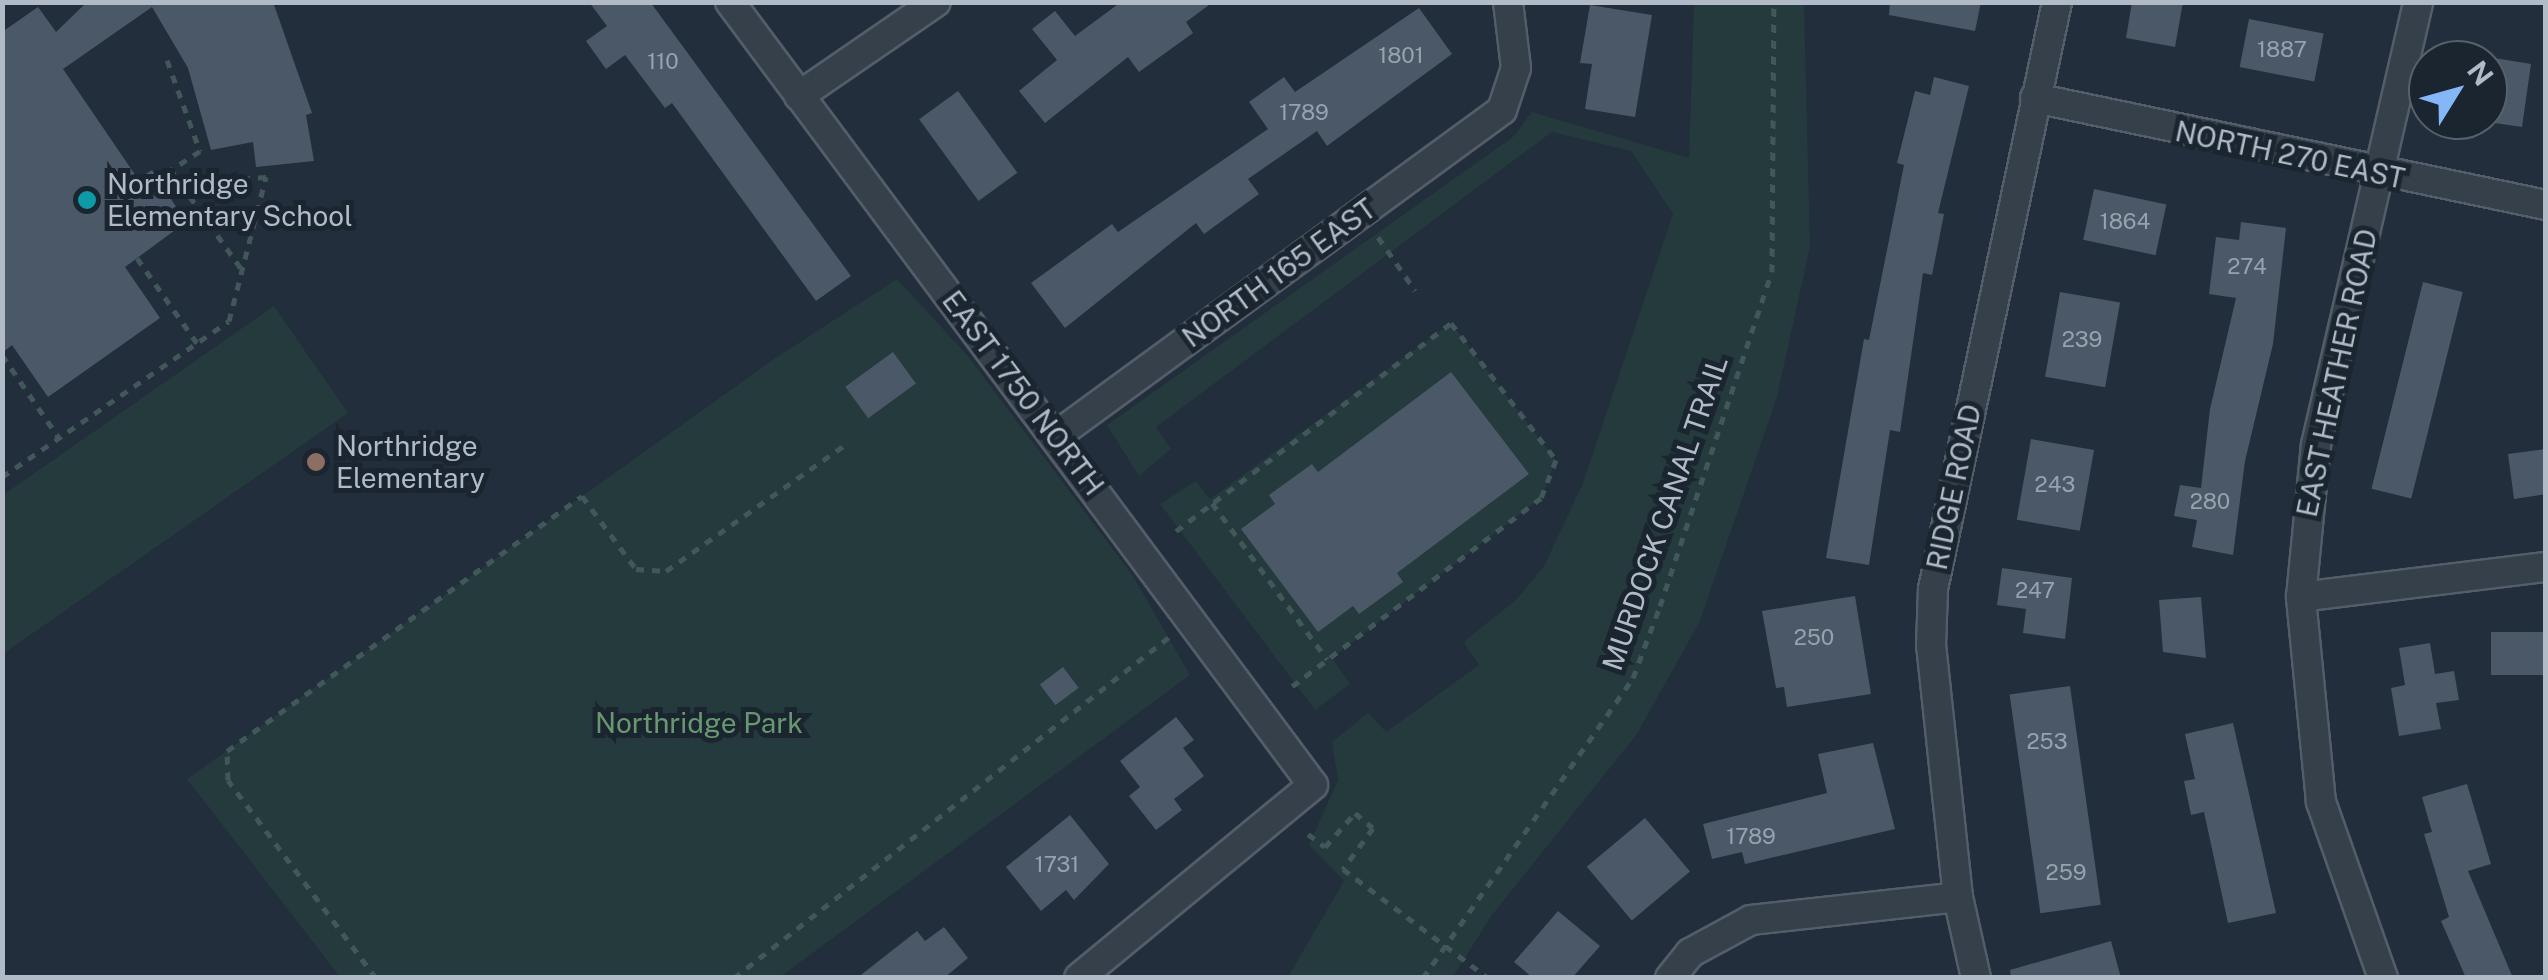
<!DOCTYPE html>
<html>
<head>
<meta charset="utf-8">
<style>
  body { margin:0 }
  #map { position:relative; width:2548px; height:980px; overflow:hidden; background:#222e3b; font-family:"Public Sans",sans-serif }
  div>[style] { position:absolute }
  .green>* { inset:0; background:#243a3c }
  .building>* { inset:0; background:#4a5867; transform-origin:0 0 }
  .path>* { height:5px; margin-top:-2.5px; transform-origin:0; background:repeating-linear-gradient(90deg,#425759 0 8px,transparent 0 16px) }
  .roads { filter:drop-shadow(2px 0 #545d69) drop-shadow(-2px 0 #545d69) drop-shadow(0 2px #545d69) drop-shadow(0 -2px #545d69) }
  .street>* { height:28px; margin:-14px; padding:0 14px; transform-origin:14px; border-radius:14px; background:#36404b }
  .dots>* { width:28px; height:28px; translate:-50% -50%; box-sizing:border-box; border:5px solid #1b2530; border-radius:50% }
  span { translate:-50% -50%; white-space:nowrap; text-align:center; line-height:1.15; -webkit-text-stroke:10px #1b2530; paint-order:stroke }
  .number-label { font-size:22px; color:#97a2af }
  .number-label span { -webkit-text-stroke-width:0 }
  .street-label { font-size:28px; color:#b1bac7 }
  .poi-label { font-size:28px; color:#b1bac7 }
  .left { translate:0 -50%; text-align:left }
  .park-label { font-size:28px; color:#689870 }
  .frame { position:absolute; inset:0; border:5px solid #b1bac7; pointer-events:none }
  .north { position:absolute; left:2408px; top:40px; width:100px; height:100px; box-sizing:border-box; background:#1b2530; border:2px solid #57616c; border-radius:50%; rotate:53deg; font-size:28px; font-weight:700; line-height:40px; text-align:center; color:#b1bac7 }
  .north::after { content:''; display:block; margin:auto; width:35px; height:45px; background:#85b7f8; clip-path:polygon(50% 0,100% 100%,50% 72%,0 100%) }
</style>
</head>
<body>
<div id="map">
  <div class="green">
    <div style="clip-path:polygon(1694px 3px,1804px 3px,1810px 246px,1777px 397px,1700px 621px,1637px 734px,1492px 915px,1453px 977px,1288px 977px,1344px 881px,1309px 845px,1338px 780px,1332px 742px,1368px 713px,1386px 732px,1479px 665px,1464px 643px,1468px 638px,1516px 600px,1544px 566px,1583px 483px,1673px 214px,1631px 151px,1552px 132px,1156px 427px,1171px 449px,1139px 476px,1107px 425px,1513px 137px,1532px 112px,1689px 158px)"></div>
    <div style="clip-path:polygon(897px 279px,968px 356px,1133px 576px,1190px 675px,780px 977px,340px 977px,187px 779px,774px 359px)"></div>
    <div style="clip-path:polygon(274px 306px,348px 413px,3px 654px,3px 495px)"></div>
    <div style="clip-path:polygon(1451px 323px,1556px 460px,1541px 498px,1332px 658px,1350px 684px,1315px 710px,1160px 504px,1196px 481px,1210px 499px)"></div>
  </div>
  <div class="building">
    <div style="clip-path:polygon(87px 2px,273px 2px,312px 113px,306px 115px,314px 161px,256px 167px,253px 142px,211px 150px,188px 68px,152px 7px,63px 69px,138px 179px,152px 170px,186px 222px,125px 267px,160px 318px,48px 397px,12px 345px,2px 353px,2px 32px,38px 7px,56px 32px)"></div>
    <div style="clip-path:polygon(589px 2px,651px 3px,851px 276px,816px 301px,672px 103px,665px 108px,625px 55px,606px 69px,586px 41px,607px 26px)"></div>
    <div style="clip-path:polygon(1121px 2px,1213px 2px,1186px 22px,1193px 33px,1139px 72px,1128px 57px,1045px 123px,1019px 91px,1057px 60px,1032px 29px,1055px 11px,1075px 36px)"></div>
    <div style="clip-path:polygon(1890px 2px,1981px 2px,1975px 31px,1889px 15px)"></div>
    <div style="clip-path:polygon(2132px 2px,2183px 2px,2175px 47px,2126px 38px)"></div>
    <div style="clip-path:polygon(1590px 5px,1652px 15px,1635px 117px,1585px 109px,1592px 64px,1580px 63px)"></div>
    <div style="clip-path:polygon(1419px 8px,1452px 54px,1327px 146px,1317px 131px,1248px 179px,1259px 194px,1204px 234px,1196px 223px,1065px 328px,1031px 283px,1112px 224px,1118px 232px,1268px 129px,1249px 102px,1284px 77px,1295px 92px)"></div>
    <div style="left:2249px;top:19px;width:76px;height:49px;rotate:11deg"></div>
    <div style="clip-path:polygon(2488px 57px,2531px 64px,2522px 127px,2488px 122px)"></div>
    <div style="clip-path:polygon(1934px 77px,1969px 86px,1938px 213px,1944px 214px,1932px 275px,1923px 273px,1900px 432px,1890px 430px,1869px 565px,1826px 558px,1864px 339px,1869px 340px,1904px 165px,1897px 163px,1915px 91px,1930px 95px)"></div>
    <div style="left:958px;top:91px;width:101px;height:48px;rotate:54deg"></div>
    <div style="left:2094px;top:189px;width:74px;height:52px;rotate:12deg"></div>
    <div style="clip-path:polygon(2241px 222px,2286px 228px,2273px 344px,2245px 461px,2233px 555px,2192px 547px,2197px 520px,2174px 516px,2180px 485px,2201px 488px,2210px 409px,2236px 298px,2209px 294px,2216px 237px,2239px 240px)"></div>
    <div style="left:2423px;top:282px;width:41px;height:213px;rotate:14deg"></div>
    <div style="left:2060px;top:292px;width:61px;height:86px;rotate:10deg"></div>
    <div style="left:893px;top:352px;width:39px;height:59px;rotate:54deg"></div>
    <div style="clip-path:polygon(1451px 372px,1529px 474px,1397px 573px,1403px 582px,1359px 614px,1353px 606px,1318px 632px,1241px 529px,1275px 504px,1269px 495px,1312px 464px,1318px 472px)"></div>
    <div style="left:2031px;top:439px;width:64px;height:82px;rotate:10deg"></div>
    <div style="clip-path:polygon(2546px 449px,2546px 494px,2514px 499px,2508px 454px)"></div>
    <div style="clip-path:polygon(2002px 568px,2072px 578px,2065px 639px,2023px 633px,2026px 609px,1997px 605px)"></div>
    <div style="clip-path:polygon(1855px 596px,1871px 694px,1787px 707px,1784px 687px,1776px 688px,1762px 611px)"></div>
    <div style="clip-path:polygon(2201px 597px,2206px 658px,2163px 652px,2159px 600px)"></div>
    <div style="left:2546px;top:632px;width:43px;height:55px;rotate:90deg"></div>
    <div style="clip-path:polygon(2430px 643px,2435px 674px,2454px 671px,2459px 700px,2436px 703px,2441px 729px,2399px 736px,2391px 688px,2405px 685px,2399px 648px)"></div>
    <div style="left:1063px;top:667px;width:26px;height:29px;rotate:53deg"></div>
    <div style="left:2070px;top:686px;width:221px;height:61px;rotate:82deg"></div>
    <div style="clip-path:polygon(1176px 717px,1194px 740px,1183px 748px,1204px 776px,1174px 799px,1182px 810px,1156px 830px,1129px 796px,1140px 787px,1120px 761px)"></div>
    <div style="clip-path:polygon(2233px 723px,2276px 913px,2228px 923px,2204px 812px,2191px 815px,2184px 781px,2195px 779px,2185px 734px)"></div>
    <div style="clip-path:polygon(1873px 743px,1895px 829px,1745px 864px,1742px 852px,1712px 859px,1703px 824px,1827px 793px,1818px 754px)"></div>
    <div style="clip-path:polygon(2467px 784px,2491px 864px,2468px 871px,2513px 978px,2466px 978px,2441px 921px,2449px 917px,2424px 834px,2432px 832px,2422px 797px)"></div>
    <div style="clip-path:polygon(1070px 815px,1109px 864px,1074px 900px,1066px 890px,1041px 911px,1006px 867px)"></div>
    <div style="left:1645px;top:818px;width:70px;height:76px;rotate:50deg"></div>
    <div style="clip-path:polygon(1558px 911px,1600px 946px,1572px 978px,1533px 978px,1514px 962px)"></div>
    <div style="clip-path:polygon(944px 927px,968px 958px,944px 978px,857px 978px,917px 931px,925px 941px)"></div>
    <div style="clip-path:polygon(2111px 941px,2121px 978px,2011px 978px,2010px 970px)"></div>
  </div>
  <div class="path">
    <div style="left:167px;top:60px;width:97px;rotate:70.1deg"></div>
    <div style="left:200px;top:151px;width:35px;rotate:147deg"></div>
    <div style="left:171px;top:170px;width:123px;rotate:54.6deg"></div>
    <div style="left:1378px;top:237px;width:65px;rotate:55.1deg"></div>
    <div style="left:137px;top:258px;width:104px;rotate:54.8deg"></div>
    <div style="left:2px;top:355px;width:101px;rotate:55.5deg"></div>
    <div style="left:2px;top:477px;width:275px;rotate:-34.5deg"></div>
    <div style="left:229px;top:321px;width:149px;rotate:-75.6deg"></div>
    <div style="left:266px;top:177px;width:87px;rotate:176.7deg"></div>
    <div style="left:1212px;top:503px;width:194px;rotate:53.6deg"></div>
    <div style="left:1176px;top:531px;width:345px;rotate:-37.1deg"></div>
    <div style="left:1451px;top:323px;width:173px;rotate:52.5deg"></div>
    <div style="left:1556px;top:460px;width:41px;rotate:111.5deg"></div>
    <div style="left:1541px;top:498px;width:312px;rotate:142.9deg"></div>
    <div style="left:1308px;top:834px;width:21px;rotate:37deg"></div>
    <div style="left:1325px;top:847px;width:45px;rotate:-48.6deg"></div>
    <div style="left:1355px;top:813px;width:23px;rotate:40deg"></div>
    <div style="left:1373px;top:828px;width:51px;rotate:126.2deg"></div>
    <div style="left:1343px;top:869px;width:181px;rotate:36.9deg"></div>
    <div style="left:376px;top:978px;width:247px;rotate:-126.8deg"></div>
    <div style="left:228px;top:780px;width:29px;rotate:-92deg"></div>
    <div style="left:227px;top:751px;width:437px;rotate:-35.7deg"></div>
    <div style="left:582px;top:496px;width:91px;rotate:53.5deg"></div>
    <div style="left:636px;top:569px;width:30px;rotate:4deg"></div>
    <div style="left:666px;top:571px;width:220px;rotate:-35.2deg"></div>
    <div style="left:734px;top:978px;width:553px;rotate:-38.09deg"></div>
    <div style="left:1423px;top:978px;width:366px;rotate:-55deg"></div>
    <div style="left:1633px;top:678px;width:77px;rotate:-69.4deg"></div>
    <div style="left:1660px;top:606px;width:352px;rotate:-71.5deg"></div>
    <div style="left:1772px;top:272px;width:270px;rotate:-89.6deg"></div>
  </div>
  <div class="roads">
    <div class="street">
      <div style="left:730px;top:2px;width:976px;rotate:53.33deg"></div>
      <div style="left:1313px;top:785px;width:303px;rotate:140.5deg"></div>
      <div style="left:799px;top:96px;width:166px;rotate:-34.5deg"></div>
      <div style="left:2035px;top:98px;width:522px;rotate:11.83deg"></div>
      <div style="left:1056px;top:436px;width:552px;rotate:-36.16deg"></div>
      <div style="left:1502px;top:110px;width:44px;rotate:-71.6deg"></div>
      <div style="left:1516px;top:68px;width:66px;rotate:-96.9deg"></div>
      <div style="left:2301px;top:597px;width:247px;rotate:-7deg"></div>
      <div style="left:1670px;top:978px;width:32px;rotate:-51deg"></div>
      <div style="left:1690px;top:953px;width:69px;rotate:-28.4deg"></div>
      <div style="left:1751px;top:920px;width:208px;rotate:-6.3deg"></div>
      <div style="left:1976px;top:978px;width:83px;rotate:-102.5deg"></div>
      <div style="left:1958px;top:897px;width:252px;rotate:-96.1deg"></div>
      <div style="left:1931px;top:646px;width:57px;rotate:-88deg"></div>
      <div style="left:1933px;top:589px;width:600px;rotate:-78.07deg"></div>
      <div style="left:2383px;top:978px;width:187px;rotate:-109.4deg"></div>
      <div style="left:2321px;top:802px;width:206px;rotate:-95.6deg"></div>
      <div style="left:2301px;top:597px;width:153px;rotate:-84.4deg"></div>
      <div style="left:2316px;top:445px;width:455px;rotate:-77deg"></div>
    </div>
  </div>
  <div class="dots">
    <div style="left:87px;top:200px;background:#0f9aa8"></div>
    <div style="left:316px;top:462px;background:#8d6e63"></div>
  </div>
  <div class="number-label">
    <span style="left:2282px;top:50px">1887</span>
    <span style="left:1401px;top:56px">1801</span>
    <span style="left:663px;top:62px">110</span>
    <span style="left:1304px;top:113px">1789</span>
    <span style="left:2125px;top:222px">1864</span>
    <span style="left:2247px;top:267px">274</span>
    <span style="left:2082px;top:340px">239</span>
    <span style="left:2055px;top:485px">243</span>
    <span style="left:2210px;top:502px">280</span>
    <span style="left:2035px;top:591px">247</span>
    <span style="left:1814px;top:638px">250</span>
    <span style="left:2047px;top:742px">253</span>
    <span style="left:1751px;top:837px">1789</span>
    <span style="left:1057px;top:865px">1731</span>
    <span style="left:2066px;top:873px">259</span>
  </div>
  <div class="street-label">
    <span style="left:2290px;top:155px;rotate:12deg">NORTH 270 EAST</span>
    <span style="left:1279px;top:273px;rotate:-36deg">NORTH 165 EAST</span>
    <span style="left:2337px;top:373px;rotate:-78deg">EAST HEATHER ROAD</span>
    <span style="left:1023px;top:393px;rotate:53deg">EAST 1750 NORTH</span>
    <span style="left:1954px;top:487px;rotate:-78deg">RIDGE ROAD</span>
    <span style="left:1665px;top:513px;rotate:-71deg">MURDOCK CANAL TRAIL</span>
  </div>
  <div class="poi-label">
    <span class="left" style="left:107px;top:200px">Northridge<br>Elementary School</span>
    <span class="left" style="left:336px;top:462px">Northridge<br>Elementary</span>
  </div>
  <div class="park-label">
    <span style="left:699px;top:723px">Northridge Park</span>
  </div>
  <div class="frame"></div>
  <div class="north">N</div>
</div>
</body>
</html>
